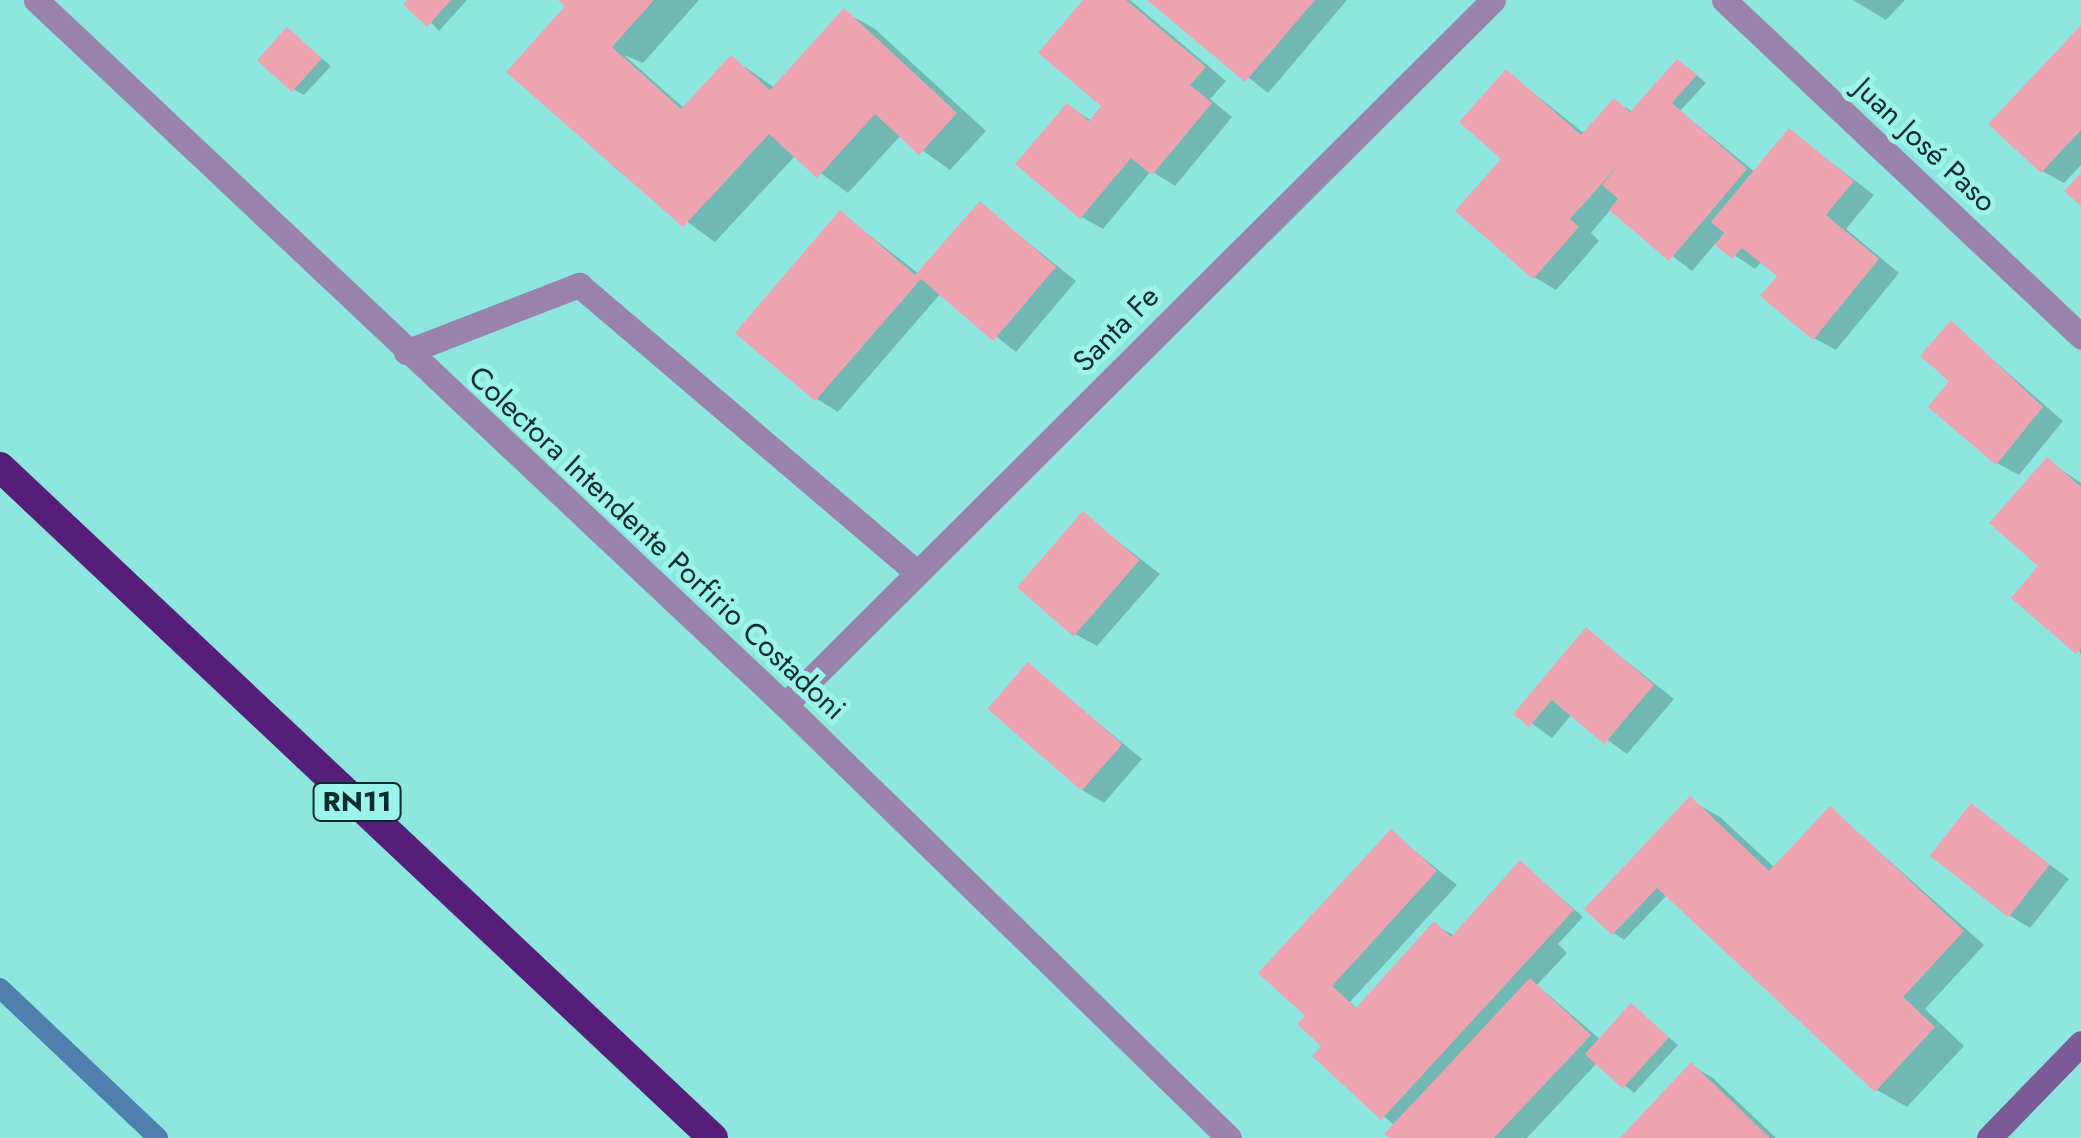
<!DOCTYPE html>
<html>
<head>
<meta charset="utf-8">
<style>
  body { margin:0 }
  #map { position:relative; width:2081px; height:1138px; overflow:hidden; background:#8ee7df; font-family:Jost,sans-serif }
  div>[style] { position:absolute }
  .shadow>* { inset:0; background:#0003 }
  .stream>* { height:20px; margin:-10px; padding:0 10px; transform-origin:10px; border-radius:10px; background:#4f7fad }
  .building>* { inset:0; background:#eda4b0; transform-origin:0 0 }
  .lane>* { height:25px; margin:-12.5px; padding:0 12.5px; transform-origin:12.5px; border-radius:12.5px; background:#9983ad }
  .street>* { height:25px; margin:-12.5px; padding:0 12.5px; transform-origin:12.5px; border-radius:12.5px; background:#9983ad }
  .secondary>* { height:25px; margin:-12.5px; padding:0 12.5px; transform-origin:12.5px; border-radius:12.5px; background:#7c5a98 }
  .highway>* { height:30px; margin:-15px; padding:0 15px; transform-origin:15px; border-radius:15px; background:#551e79 }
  span { translate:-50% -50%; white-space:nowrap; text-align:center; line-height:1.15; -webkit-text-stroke:10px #9bf5ec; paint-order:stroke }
  .shield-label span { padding:2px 8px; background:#9bf5ec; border:2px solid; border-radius:8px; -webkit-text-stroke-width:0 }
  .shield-label { font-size:28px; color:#042c2a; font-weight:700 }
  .street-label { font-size:30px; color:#042c2a }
</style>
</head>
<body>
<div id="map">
  <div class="shadow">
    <div style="clip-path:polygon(410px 0,467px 0,439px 31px)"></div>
    <div style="clip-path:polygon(563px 0,699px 0,643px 63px,624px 55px,685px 109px,732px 58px,775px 88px,845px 12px,875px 29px,986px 131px,950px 170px,901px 135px,848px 193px,796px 155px,715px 242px,622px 174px,509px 72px,576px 15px)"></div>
    <div style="clip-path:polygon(1086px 0,1130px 0,1226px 81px,1210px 99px,1232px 117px,1175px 186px,1151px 171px,1103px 229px,1082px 217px,1068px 106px,1092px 121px,1104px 106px)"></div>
    <div style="clip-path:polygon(1151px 0,1347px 0,1268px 93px)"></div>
    <div style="clip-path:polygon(1853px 0,1905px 0,1886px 20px)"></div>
    <div style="clip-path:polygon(2081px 29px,2081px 165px,2064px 183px,2042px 171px)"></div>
    <div style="clip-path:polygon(288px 30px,331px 66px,304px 95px,293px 89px)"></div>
    <div style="clip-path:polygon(1688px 68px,1706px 83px,1680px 111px,1755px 172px,1790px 131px,1874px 195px,1846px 229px,1899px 273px,1836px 350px,1814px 338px,1780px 276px,1762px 261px,1755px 269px,1716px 243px,1692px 271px,1611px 209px,1591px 233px,1599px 241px,1556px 290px,1534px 277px,1505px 159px,1507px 72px,1585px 134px,1615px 101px,1633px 112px)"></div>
    <div style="clip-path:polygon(980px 204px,1076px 281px,1016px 352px,941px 293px,838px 412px,817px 399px,841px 213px,919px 274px)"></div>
    <div style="clip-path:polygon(1952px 324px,2063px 421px,2019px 475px,1997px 463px)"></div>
    <div style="clip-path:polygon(2047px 460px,2081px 483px,2081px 655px,2042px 566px)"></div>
    <div style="clip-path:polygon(1084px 515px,1160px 574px,1097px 646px,1075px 634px)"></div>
    <div style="clip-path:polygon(1587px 630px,1674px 699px,1627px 754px,1572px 714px,1552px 738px,1517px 713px)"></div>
    <div style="clip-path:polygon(1028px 665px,1142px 759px,1104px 803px,1082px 790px)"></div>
    <div style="clip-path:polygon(1690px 800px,1720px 817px,1775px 868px,1831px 809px,1984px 945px,1925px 1009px,1964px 1046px,1907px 1107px,1877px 1090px,1668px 894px,1624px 940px,1614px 933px)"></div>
    <div style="clip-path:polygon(1972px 806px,2069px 879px,2030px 928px,2009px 915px)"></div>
    <div style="clip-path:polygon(1391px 832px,1457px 885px,1350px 1002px,1358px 1009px,1435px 925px,1455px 936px,1521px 863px,1583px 917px,1558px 944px,1567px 953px,1537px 985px,1601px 1040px,1631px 1006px,1678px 1045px,1634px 1093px,1597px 1063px,1527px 1138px,1392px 1138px,1395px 1126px,1315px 1056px,1324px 1046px,1308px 1016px)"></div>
    <div style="clip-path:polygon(1691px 1065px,1713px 1078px,1776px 1138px,1623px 1138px)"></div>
  </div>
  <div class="stream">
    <div style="left:0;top:988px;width:218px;rotate:43.5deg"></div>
  </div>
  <div class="building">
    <div style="clip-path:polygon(407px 0,451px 0,427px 27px,403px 4px)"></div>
    <div style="clip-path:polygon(558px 0,654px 0,612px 47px,681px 109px,731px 55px,770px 90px,844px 8px,957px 113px,919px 155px,875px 114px,817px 178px,769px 134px,683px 227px,506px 72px,565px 6px)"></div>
    <div style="clip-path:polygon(1083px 0,1126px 0,1206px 67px,1190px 85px,1212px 103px,1152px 175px,1131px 158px,1080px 219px,1015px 164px,1067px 103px,1089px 121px,1101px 106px,1038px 53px)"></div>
    <div style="clip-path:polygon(1147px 0,1315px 0,1245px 82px)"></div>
    <div style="clip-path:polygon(2081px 25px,2081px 130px,2041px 173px,1988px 124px)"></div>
    <div style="left:287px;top:27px;width:47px;height:45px;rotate:42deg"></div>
    <div style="clip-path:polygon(1677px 59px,1697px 75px,1672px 103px,1747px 169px,1669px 261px,1609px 210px,1618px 199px,1602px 185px,1622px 161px,1570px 219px,1579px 227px,1533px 279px,1455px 211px,1501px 159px,1459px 122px,1506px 69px,1581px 135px,1614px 98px,1630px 112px)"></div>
    <div style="clip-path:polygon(1789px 128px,1854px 181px,1826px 215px,1879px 259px,1813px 340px,1760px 296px,1777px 276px,1742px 248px,1732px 259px,1715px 245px,1724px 233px,1711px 222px)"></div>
    <div style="clip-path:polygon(2081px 173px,2081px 206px,2064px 191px)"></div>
    <div style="clip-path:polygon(980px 201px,1056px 267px,993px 341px,921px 279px,815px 401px,735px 333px,840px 210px,915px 275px)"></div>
    <div style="clip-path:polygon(1951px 320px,2043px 407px,1996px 465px,1928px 407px,1949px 381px,1920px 356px)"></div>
    <div style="clip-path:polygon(2047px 457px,2081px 487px,2081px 648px,2076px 654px,2011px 598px,2038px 566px,1989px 523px)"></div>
    <div style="left:1083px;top:511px;width:75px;height:101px;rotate:41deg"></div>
    <div style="clip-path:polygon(1586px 627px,1654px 685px,1604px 744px,1552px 700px,1529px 727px,1513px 714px)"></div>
    <div style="left:1028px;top:662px;width:125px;height:62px;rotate:41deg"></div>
    <div style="clip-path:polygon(1690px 796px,1769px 871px,1830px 806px,1964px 931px,1903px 997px,1935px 1027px,1875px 1092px,1657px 888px,1612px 935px,1584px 909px)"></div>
    <div style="left:1971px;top:803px;width:100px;height:67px;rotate:38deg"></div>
    <div style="clip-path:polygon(1391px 829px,1437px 871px,1332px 986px,1356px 1008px,1434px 921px,1451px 937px,1520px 860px,1574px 910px,1381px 1120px,1312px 1056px,1321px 1046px,1297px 1024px,1305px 1016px,1258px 973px)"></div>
    <div style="clip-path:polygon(1530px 978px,1591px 1035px,1494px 1138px,1389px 1138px,1384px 1134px)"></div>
    <div style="left:1631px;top:1003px;width:51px;height:69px;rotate:42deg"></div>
    <div style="clip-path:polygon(1691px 1062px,1770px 1138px,1620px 1138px)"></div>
  </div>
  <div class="lane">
    <div style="left:406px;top:352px;width:186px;rotate:-21.2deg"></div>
    <div style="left:579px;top:285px;width:444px;rotate:40.4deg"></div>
  </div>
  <div class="street">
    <div style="left:36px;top:0;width:1029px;rotate:43.27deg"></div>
    <div style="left:785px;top:705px;width:620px;rotate:44.28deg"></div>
    <div style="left:1724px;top:0;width:491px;rotate:43.3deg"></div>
    <div style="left:785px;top:705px;width:999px;rotate:-44.88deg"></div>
  </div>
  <div class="secondary">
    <div style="left:1989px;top:1138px;width:132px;rotate:-45.9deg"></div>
  </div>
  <div class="highway">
    <div style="left:0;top:467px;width:979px;rotate:43.26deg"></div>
  </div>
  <div class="shield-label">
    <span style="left:357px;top:802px">RN11</span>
  </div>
  <div class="street-label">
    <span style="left:1925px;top:145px;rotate:43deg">Juan José Paso</span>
    <span style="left:1116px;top:329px;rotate:-45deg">Santa Fe</span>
    <span style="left:657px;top:543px;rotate:43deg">Colectora Intendente Porfirio Costadoni</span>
  </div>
</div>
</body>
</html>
